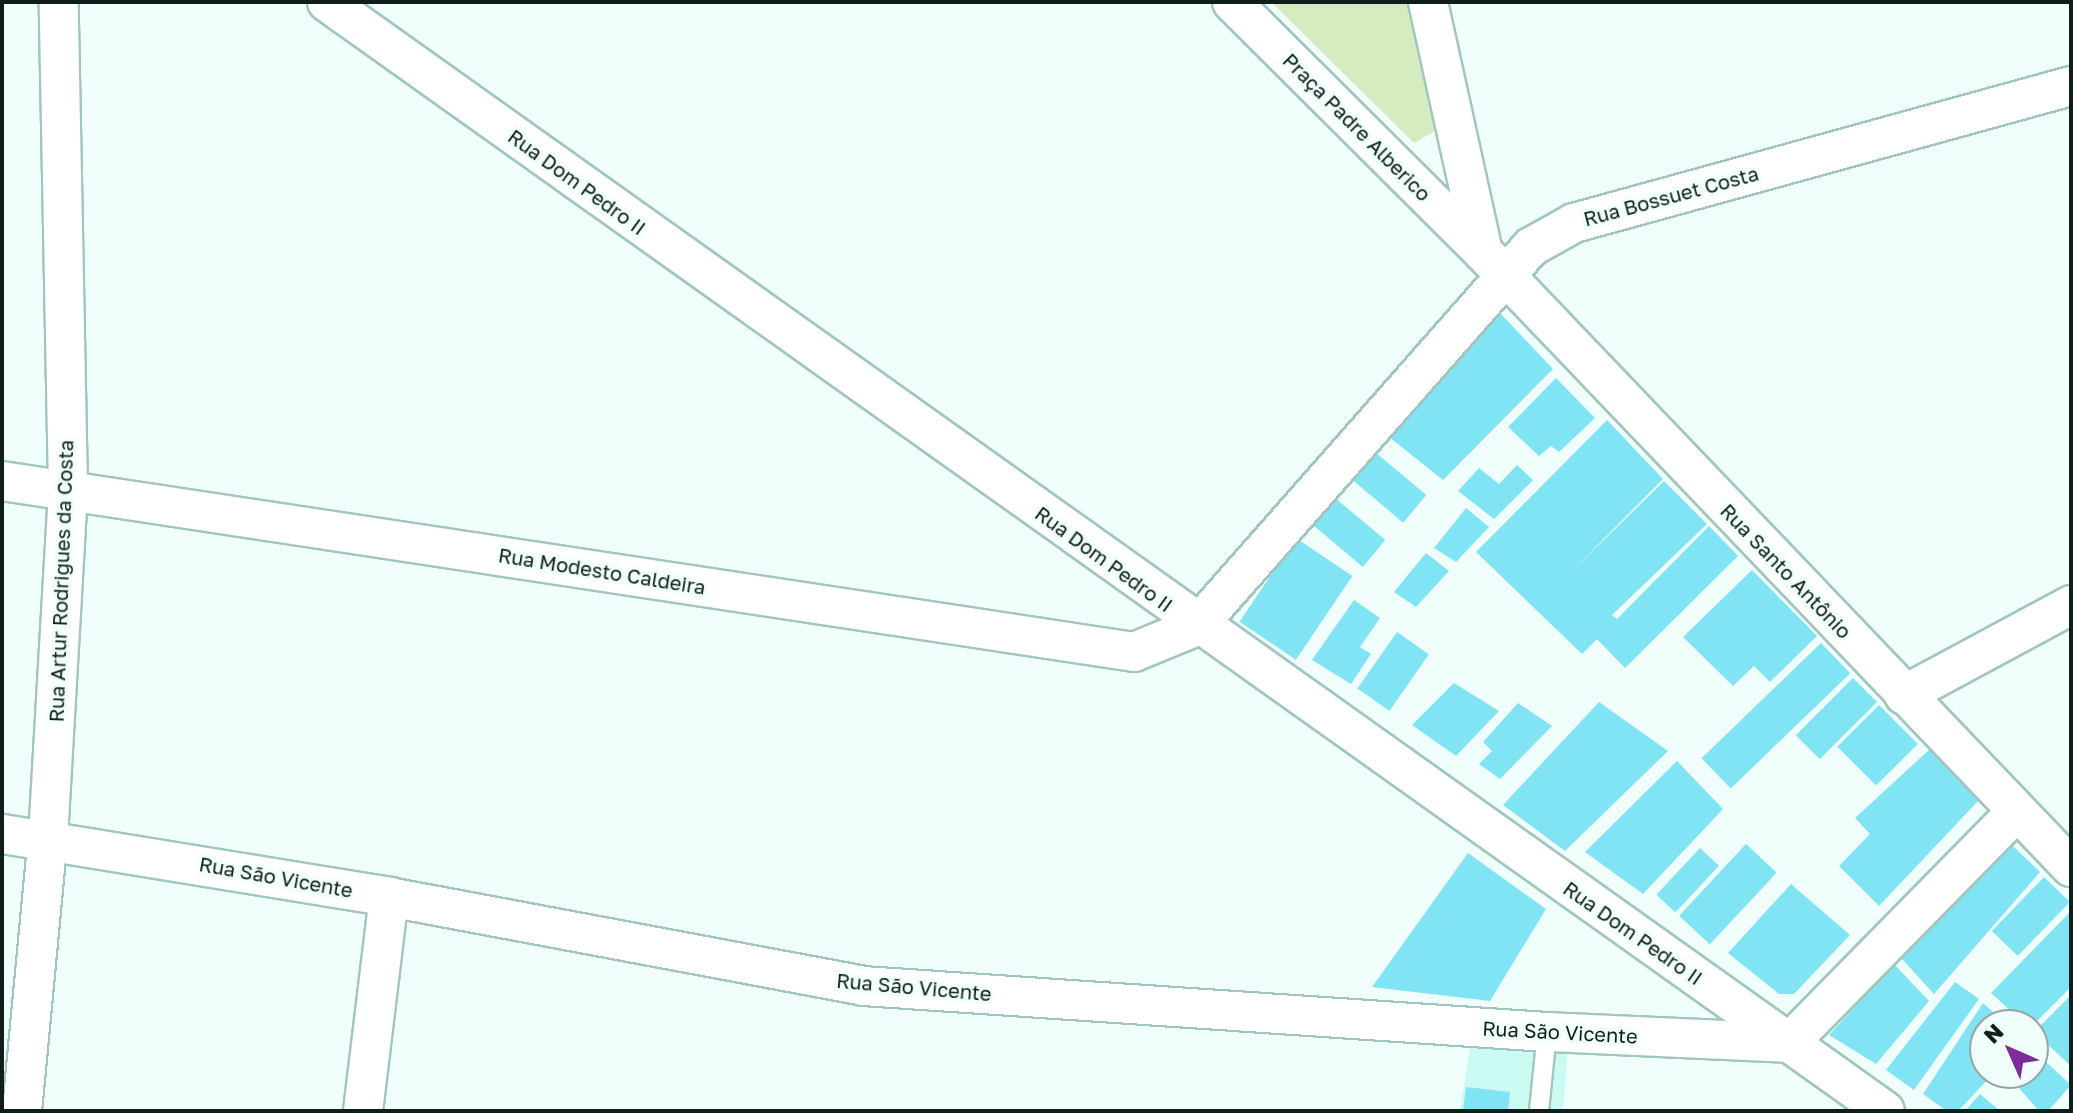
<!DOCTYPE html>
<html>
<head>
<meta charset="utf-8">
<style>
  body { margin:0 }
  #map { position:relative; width:2073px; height:1113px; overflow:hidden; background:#f0fffc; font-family:"Golos Text",sans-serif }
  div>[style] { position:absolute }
  .built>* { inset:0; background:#cafaf1 }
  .green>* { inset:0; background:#d5ecc1 }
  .building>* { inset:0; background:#80e4f5; transform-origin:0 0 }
  .roads { filter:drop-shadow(2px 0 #a1c6bf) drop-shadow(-2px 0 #a1c6bf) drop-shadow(0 2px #a1c6bf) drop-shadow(0 -2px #a1c6bf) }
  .service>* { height:18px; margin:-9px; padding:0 9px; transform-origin:9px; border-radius:9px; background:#fff }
  .minor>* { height:38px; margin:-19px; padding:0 19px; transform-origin:19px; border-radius:19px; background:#fff }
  span { translate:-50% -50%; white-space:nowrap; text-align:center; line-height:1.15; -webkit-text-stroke:7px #f0fffc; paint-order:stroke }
  .street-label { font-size:20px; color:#0f1e1b }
  .frame { position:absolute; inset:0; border:4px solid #0f1e1b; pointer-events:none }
  .north { position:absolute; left:1969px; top:1009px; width:80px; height:80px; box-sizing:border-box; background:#f0fffc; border:2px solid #96a5a2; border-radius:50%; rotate:315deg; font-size:22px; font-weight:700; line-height:32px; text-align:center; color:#0f1e1b }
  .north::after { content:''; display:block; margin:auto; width:28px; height:36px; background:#7f2c9b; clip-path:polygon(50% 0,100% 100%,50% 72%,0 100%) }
</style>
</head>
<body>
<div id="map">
  <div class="built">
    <div style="clip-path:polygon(1471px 1043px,1568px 1048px,1563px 1111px,1460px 1111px)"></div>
  </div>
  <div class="green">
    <div style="clip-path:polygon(1271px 2px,1407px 2px,1437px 130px,1414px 143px)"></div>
  </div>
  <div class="building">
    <div style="clip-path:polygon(1501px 314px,1553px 369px,1443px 480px,1384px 433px,1484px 317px)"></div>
    <div style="clip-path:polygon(1556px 378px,1595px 418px,1559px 452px,1551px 446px,1539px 456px,1508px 427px)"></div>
    <div style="clip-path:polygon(1607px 420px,1663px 479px,1569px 574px,1664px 481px,1707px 524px,1612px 615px,1617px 619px,1709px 526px,1738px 556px,1625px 668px,1597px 639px,1582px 654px,1476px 552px)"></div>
    <div style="left:1375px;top:452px;width:67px;height:36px;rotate:40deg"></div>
    <div style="clip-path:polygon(1517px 465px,1533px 480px,1494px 519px,1458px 491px,1479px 468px,1499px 484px)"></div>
    <div style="left:1334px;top:497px;width:67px;height:35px;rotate:40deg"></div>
    <div style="clip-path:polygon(1466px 508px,1489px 527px,1456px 562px,1434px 548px)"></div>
    <div style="left:1296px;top:538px;width:68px;height:101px;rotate:34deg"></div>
    <div style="clip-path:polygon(1426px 553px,1449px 571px,1416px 607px,1394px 592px)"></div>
    <div style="clip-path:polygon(1752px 570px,1817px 636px,1770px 682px,1754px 666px,1733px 686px,1683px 637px)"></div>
    <div style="clip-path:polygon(1354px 600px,1380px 618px,1360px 647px,1371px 654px,1351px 684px,1312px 660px)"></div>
    <div style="left:1397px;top:632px;width:39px;height:69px;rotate:35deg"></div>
    <div style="left:1821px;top:643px;width:42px;height:166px;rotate:46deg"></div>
    <div style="left:1853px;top:678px;width:34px;height:81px;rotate:45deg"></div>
    <div style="clip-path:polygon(1454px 683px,1499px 711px,1456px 756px,1412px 725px)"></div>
    <div style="clip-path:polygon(1599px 702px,1668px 751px,1565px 851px,1503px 805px)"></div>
    <div style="clip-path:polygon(1518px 703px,1552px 726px,1500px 779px,1479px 764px,1492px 751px,1483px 742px)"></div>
    <div style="left:1879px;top:705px;width:55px;height:59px;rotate:45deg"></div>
    <div style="clip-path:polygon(1929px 750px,1979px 800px,1879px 906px,1839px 866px,1870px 834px,1855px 818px)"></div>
    <div style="clip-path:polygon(1677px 761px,1723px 809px,1643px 894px,1585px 852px)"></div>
    <div style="left:1746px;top:844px;width:42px;height:98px;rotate:43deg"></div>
    <div style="clip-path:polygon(2012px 845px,2040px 872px,1934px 994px,1901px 958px)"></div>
    <div style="left:1700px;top:848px;width:26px;height:64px;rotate:43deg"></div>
    <div style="clip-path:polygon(1468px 853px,1546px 909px,1490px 1001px,1372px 987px)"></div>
    <div style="left:2044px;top:877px;width:36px;height:75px;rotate:44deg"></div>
    <div style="clip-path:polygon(1791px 884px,1850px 935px,1794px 994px,1779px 994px,1728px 953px)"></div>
    <div style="clip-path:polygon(2071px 911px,2071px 987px,2033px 1025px,2026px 1025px,1991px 993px)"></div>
    <div style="clip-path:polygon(1894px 964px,1929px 1001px,1876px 1064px,1829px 1035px)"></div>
    <div style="clip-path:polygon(1955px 982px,1979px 999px,1914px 1090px,1886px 1070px)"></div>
    <div style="clip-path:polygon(2071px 995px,2071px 1066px,2034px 1032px)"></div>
    <div style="clip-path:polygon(1983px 1003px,2008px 1025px,1985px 1025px,1985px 1073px,1994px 1073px,1958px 1111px,1947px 1111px,1923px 1094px)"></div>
    <div style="clip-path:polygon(2033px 1050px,2071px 1085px,2048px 1111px,2039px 1111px,2006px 1073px,2033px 1073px)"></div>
    <div style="clip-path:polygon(1466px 1087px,1510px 1092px,1508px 1111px,1463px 1111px)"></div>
    <div style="clip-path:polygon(1980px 1094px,2000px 1111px,1965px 1111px)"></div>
  </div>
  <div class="roads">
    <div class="service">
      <div style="left:1539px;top:1111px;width:79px;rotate:-84.2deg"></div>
    </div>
    <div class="minor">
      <div style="left:327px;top:2px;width:1912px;rotate:35.44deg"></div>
      <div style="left:1232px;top:2px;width:354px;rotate:44.9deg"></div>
      <div style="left:1483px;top:252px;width:851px;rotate:46.29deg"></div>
      <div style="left:1428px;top:2px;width:256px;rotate:77.6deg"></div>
      <div style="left:2px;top:481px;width:1145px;rotate:8.59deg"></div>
      <div style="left:1134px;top:652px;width:68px;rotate:-22.4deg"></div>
      <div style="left:1197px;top:626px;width:505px;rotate:-48.61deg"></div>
      <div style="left:1531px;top:247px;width:49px;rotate:-29.2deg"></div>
      <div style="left:1574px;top:223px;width:516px;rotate:-15.41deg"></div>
      <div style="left:1904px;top:695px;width:190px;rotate:-28.3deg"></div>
      <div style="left:2px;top:834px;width:392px;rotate:9.2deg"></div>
      <div style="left:389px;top:897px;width:482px;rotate:10.6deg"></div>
      <div style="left:863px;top:986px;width:686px;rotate:3.85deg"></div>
      <div style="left:1547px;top:1032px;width:242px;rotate:2.6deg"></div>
      <div style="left:1789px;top:1043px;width:324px;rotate:-45.5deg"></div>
      <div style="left:22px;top:1111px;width:274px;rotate:-84.6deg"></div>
      <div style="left:48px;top:838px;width:349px;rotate:-86.7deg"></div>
      <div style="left:68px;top:490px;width:488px;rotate:-91.1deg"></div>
      <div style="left:363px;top:1111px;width:216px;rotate:-83.1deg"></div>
    </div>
  </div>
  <div class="street-label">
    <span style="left:1357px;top:127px;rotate:45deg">Praça Padre Alberico</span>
    <span style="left:577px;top:182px;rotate:36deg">Rua Dom Pedro II</span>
    <span style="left:1671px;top:196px;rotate:-15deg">Rua Bossuet Costa</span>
    <span style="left:1104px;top:559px;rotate:36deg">Rua Dom Pedro II</span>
    <span style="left:602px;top:571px;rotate:9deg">Rua Modesto Caldeira</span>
    <span style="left:1786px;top:571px;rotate:46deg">Rua Santo Antônio</span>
    <span style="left:61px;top:581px;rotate:-88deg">Rua Artur Rodrigues da Costa</span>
    <span style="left:276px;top:877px;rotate:10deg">Rua São Vicente</span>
    <span style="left:1633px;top:933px;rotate:35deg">Rua Dom Pedro II</span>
    <span style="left:914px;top:987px;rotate:5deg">Rua São Vicente</span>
    <span style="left:1560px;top:1032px;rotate:3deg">Rua São Vicente</span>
  </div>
  <div class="frame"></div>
  <div class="north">N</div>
</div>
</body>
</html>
